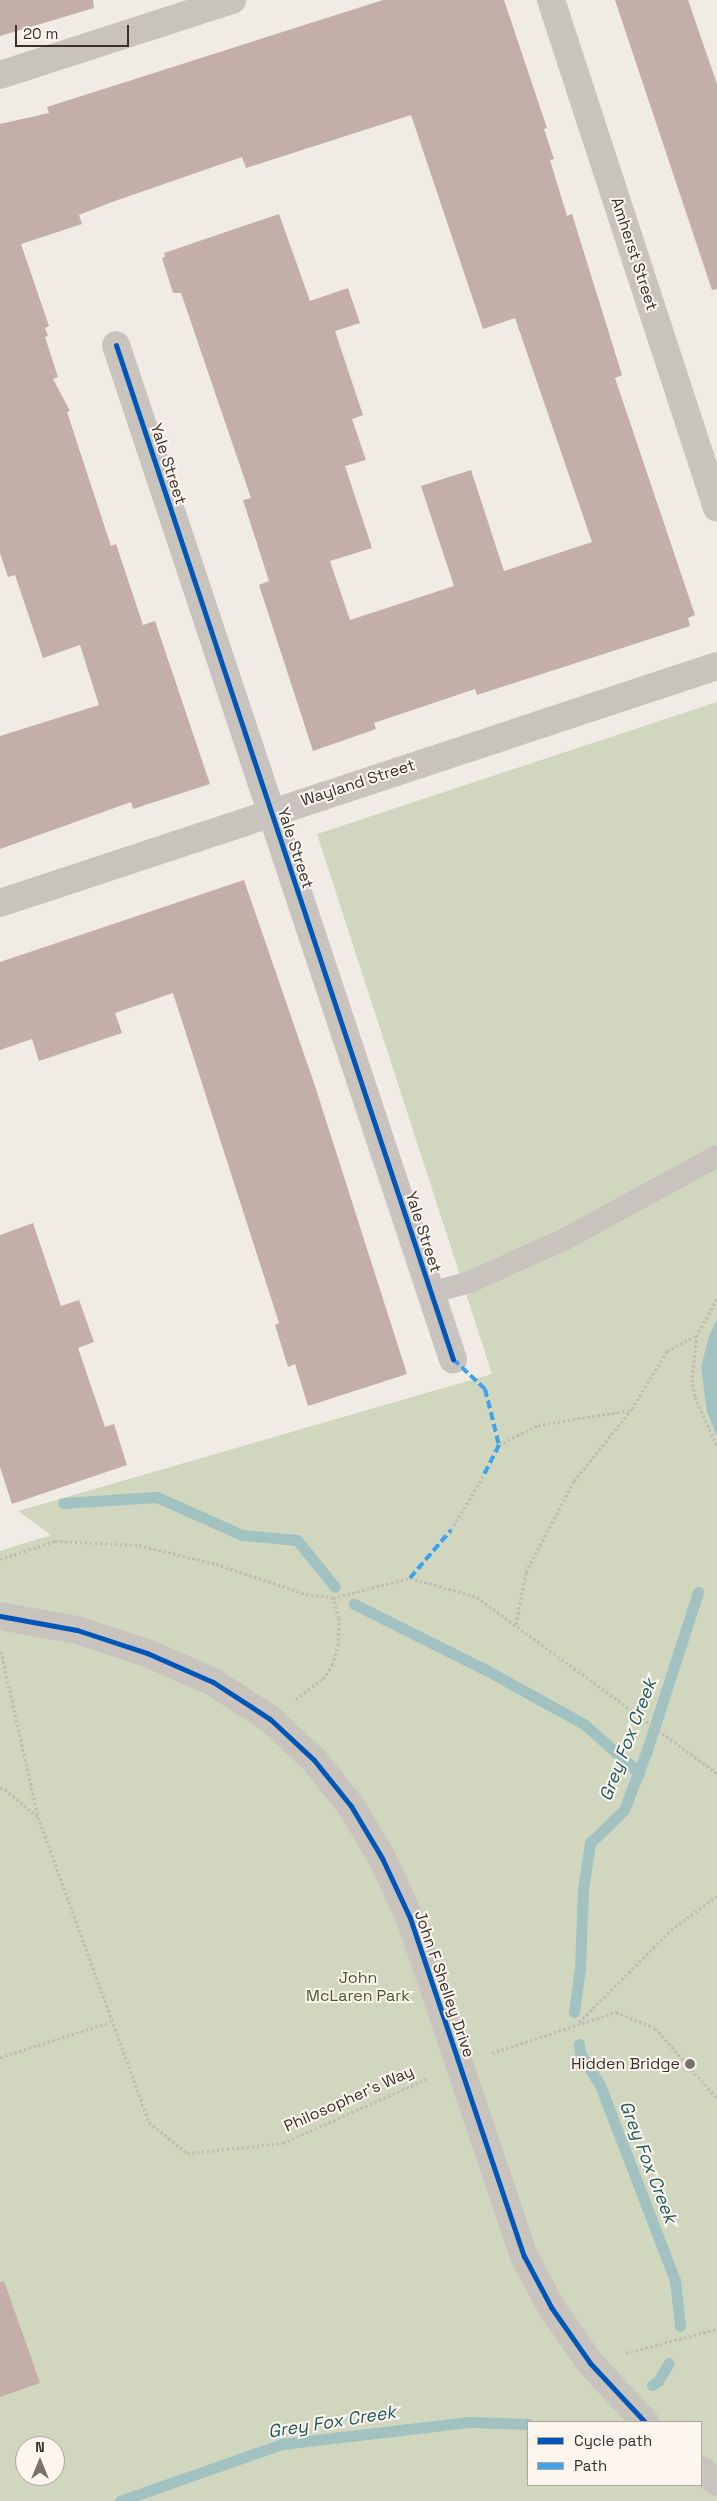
<!DOCTYPE html>
<html>
<head>
<meta charset="utf-8">
<style>
  body { margin:0 }
  #map { position:relative; width:717px; height:2501px; overflow:hidden; background:#f0ebe5; font-family:"Space Grotesk",sans-serif }
  div>[style] { position:absolute }
  .green>* { inset:0; background:#d1d6bf }
  .water>* { inset:0; background:#a1c2c1 }
  .stream>* { height:11px; margin:-5.5px; padding:0 5.5px; transform-origin:5.5px; border-radius:5.5px; background:#a1c2c1 }
  .building>* { inset:0; background:#c3afa7 }
  .path>* { height:3px; margin-top:-1.5px; transform-origin:0; background:repeating-linear-gradient(90deg,#c2bbb6 0 2.5px,transparent 0 5px) }
  .lane>* { height:22px; margin:-11px; padding:0 11px; transform-origin:11px; border-radius:11px; background:#c9c3be }
  .street>* { height:28px; margin:-14px; padding:0 14px; transform-origin:14px; border-radius:14px; background:#c9c3be }
  .quiet>* { height:4px; margin-top:-2px; transform-origin:0; background:repeating-linear-gradient(90deg,#3fa3eb 0 8px,transparent 0 12px) }
  .cycleway>* { height:5px; margin:-2.5px; padding:0 2.5px; transform-origin:2.5px; border-radius:2.5px; background:#0057b8 }
  .dots>* { width:14px; height:14px; translate:-50% -50%; box-sizing:border-box; border:2px solid #fbf5ee; border-radius:50% }
  span { translate:-50% -50%; white-space:nowrap; text-align:center; line-height:1.15; -webkit-text-stroke:4px #fbf5ee; paint-order:stroke }
  .street-label { font-size:16px; color:#3b302b }
  .park-label { font-size:16px; color:#4a5a2e }
  .poi-label { font-size:16px; color:#3b302b }
  .right { translate:-100% -50%; text-align:right }
  .water-label { font-size:18px; color:#1f5a5e; font-style:italic }
  .legend { position:absolute; left:527px; top:2421px; width:175px; height:65px; box-sizing:border-box; background:#fbf5ee; border:1px solid #aea6a0; margin:0; padding:6px 9px; list-style:none; font-size:15px; color:#3b302b }
  .legend li { display:flex; align-items:center; gap:10px; height:25px }
  .legend b { width:25px; border:1px solid #aea6a0 }
  .north { position:absolute; left:15px; top:2436px; width:50px; height:50px; box-sizing:border-box; background:#fbf5ee; border:1px solid #aea6a0; border-radius:50%; rotate:0deg; font-size:14px; font-weight:700; line-height:20px; text-align:center; color:#3b302b }
  .north::after { content:''; display:block; margin:auto; width:18px; height:22px; background:#7a716c; clip-path:polygon(50% 0,100% 100%,50% 72%,0 100%) }
  .scale { position:absolute; left:15px; top:25px; width:114px; height:22px; box-sizing:border-box; border:2px solid #3b302b; border-top:0; padding-left:6px; font-size:15px; line-height:18px; white-space:nowrap; color:#3b302b; -webkit-text-stroke:4px #fbf5ee; paint-order:stroke }
</style>
</head>
<body>
<div id="map">
  <div class="green">
    <div style="clip-path:polygon(evenodd,717px 702px,717px 2501px,0 2501px,0 1551px,51px 1535px,18px 1511px,492px 1374px,317px 834px,717px 702px,528px 2422px,701px 2422px,701px 2485px,528px 2485px,528px 2422px,717px 702px,25px 2446px,55px 2446px,55px 2476px,25px 2476px,25px 2446px)"></div>
  </div>
  <div class="water">
    <div style="clip-path:polygon(717px 1319px,717px 1436px,707px 1412px,701px 1367px,709px 1336px)"></div>
  </div>
  <div class="stream">
    <div style="left:63px;top:1503px;width:94px;rotate:-3.7deg"></div>
    <div style="left:157px;top:1497px;width:93px;rotate:24.1deg"></div>
    <div style="left:242px;top:1535px;width:55px;rotate:5.2deg"></div>
    <div style="left:297px;top:1540px;width:60px;rotate:51deg"></div>
    <div style="left:354px;top:1604px;width:148px;rotate:26.6deg"></div>
    <div style="left:486px;top:1670px;width:112px;rotate:28.9deg"></div>
    <div style="left:584px;top:1724px;width:74px;rotate:41.7deg"></div>
    <div style="left:574px;top:2012px;width:44px;rotate:-82.2deg"></div>
    <div style="left:580px;top:1968px;width:79px;rotate:-87.8deg"></div>
    <div style="left:583px;top:1889px;width:47px;rotate:-81.3deg"></div>
    <div style="left:590px;top:1843px;width:47px;rotate:-44.1deg"></div>
    <div style="left:624px;top:1810px;width:64px;rotate:-69deg"></div>
    <div style="left:647px;top:1750px;width:166px;rotate:-72.1deg"></div>
    <div style="left:579px;top:2044px;width:9px;rotate:84deg"></div>
    <div style="left:580px;top:2053px;width:38px;rotate:58deg"></div>
    <div style="left:600px;top:2085px;width:209px;rotate:69deg"></div>
    <div style="left:675px;top:2280px;width:46px;rotate:83.8deg"></div>
    <div style="left:652px;top:2385px;width:7px;rotate:-34deg"></div>
    <div style="left:658px;top:2381px;width:21px;rotate:-59deg"></div>
    <div style="left:120px;top:2501px;width:172px;rotate:-19.4deg"></div>
    <div style="left:282px;top:2444px;width:188px;rotate:-6.7deg"></div>
    <div style="left:469px;top:2422px;width:59px;rotate:1.9deg"></div>
  </div>
  <div class="building">
    <div style="clip-path:polygon(0 0,93px 0,94px 8px,0 36px)"></div>
    <div style="clip-path:polygon(383px 0,504px 0,547px 128px,544px 129px,554px 159px,550px 160px,567px 216px,572px 214px,622px 375px,615px 378px,695px 615px,688px 618px,690px 626px,477px 695px,475px 689px,374px 723px,376px 729px,313px 751px,259px 585px,269px 581px,243px 500px,251px 498px,181px 293px,173px 293px,162px 258px,165px 257px,164px 253px,279px 214px,310px 301px,348px 288px,360px 323px,335px 331px,363px 415px,352px 419px,366px 460px,345px 466px,372px 548px,330px 561px,350px 620px,454px 586px,421px 486px,471px 470px,504px 571px,592px 542px,515px 318px,483px 329px,411px 115px,246px 168px,242px 157px,112px 202px,79px 215px,82px 224px,21px 244px,49px 326px,45px 328px,48px 336px,45px 337px,58px 377px,53px 379px,70px 411px,67px 412px,111px 546px,116px 544px,143px 625px,155px 621px,210px 784px,133px 809px,131px 802px,0 849px,0 736px,99px 705px,80px 645px,43px 658px,15px 575px,8px 577px,0 553px,0 124px,49px 113px,47px 107px)"></div>
    <div style="clip-path:polygon(615px 0,688px 0,717px 84px,717px 289px,712px 290px)"></div>
    <div style="clip-path:polygon(244px 880px,315px 1086px,407px 1374px,308px 1406px,295px 1364px,288px 1367px,275px 1325px,279px 1323px,173px 993px,115px 1013px,122px 1033px,39px 1061px,32px 1039px,0 1050px,0 962px)"></div>
    <div style="clip-path:polygon(33px 1223px,61px 1306px,79px 1300px,94px 1342px,78px 1348px,105px 1427px,114px 1424px,127px 1465px,12px 1504px,0 1467px,0 1235px)"></div>
    <div style="clip-path:polygon(4px 2281px,40px 2383px,0 2397px,0 2282px)"></div>
  </div>
  <div class="path">
    <div style="left:717px;top:1299px;width:41px;rotate:119.1deg"></div>
    <div style="left:697px;top:1335px;width:44px;rotate:96.5deg"></div>
    <div style="left:692px;top:1379px;width:18px;rotate:81deg"></div>
    <div style="left:695px;top:1397px;width:54px;rotate:65.8deg"></div>
    <div style="left:499px;top:1445px;width:44px;rotate:-27.1deg"></div>
    <div style="left:538px;top:1425px;width:95px;rotate:-9.1deg"></div>
    <div style="left:451px;top:1530px;width:62px;rotate:-58.9deg"></div>
    <div style="left:0;top:1559px;width:58px;rotate:-18.1deg"></div>
    <div style="left:55px;top:1541px;width:84px;rotate:2.7deg"></div>
    <div style="left:139px;top:1545px;width:79px;rotate:13.9deg"></div>
    <div style="left:216px;top:1564px;width:95px;rotate:18.4deg"></div>
    <div style="left:306px;top:1594px;width:27px;rotate:8deg"></div>
    <div style="left:333px;top:1598px;width:80px;rotate:-14.6deg"></div>
    <div style="left:410px;top:1578px;width:70px;rotate:15.8deg"></div>
    <div style="left:477px;top:1597px;width:298px;rotate:36.3deg"></div>
    <div style="left:516px;top:1624px;width:53px;rotate:-79.1deg"></div>
    <div style="left:526px;top:1572px;width:103px;rotate:-62.2deg"></div>
    <div style="left:574px;top:1481px;width:92px;rotate:-51.1deg"></div>
    <div style="left:632px;top:1409px;width:68px;rotate:-58.9deg"></div>
    <div style="left:667px;top:1351px;width:34px;rotate:-28deg"></div>
    <div style="left:1px;top:1651px;width:170px;rotate:77.4deg"></div>
    <div style="left:38px;top:1817px;width:325px;rotate:70deg"></div>
    <div style="left:149px;top:2122px;width:49px;rotate:39.2deg"></div>
    <div style="left:187px;top:2153px;width:97px;rotate:-5.9deg"></div>
    <div style="left:283px;top:2143px;width:159px;rotate:-24.1deg"></div>
    <div style="left:296px;top:1699px;width:34px;rotate:-37deg"></div>
    <div style="left:323px;top:1679px;width:17px;rotate:-57deg"></div>
    <div style="left:332px;top:1665px;width:21px;rotate:-73deg"></div>
    <div style="left:338px;top:1645px;width:27px;rotate:-88deg"></div>
    <div style="left:339px;top:1618px;width:21px;rotate:-107deg"></div>
    <div style="left:0;top:1788px;width:5px;rotate:11deg"></div>
    <div style="left:5px;top:1789px;width:43px;rotate:40.3deg"></div>
    <div style="left:579px;top:2022px;width:130px;rotate:-45deg"></div>
    <div style="left:671px;top:1930px;width:57px;rotate:-36.5deg"></div>
    <div style="left:492px;top:2053px;width:131px;rotate:-18.3deg"></div>
    <div style="left:616px;top:2012px;width:42px;rotate:22.3deg"></div>
    <div style="left:655px;top:2028px;width:94px;rotate:48.5deg"></div>
    <div style="left:0;top:2057px;width:116px;rotate:-17.5deg"></div>
    <div style="left:626px;top:2353px;width:94px;rotate:-14.8deg"></div>
  </div>
  <div class="lane">
    <div style="left:430px;top:1293px;width:41px;rotate:-15.4deg"></div>
    <div style="left:470px;top:1282px;width:104px;rotate:-24.4deg"></div>
    <div style="left:565px;top:1239px;width:173px;rotate:-28.6deg"></div>
  </div>
  <div class="street">
    <div style="left:551px;top:0;width:534px;rotate:71.9deg"></div>
    <div style="left:0;top:75px;width:244px;rotate:-17.9deg"></div>
    <div style="left:116px;top:345px;width:1069px;rotate:71.62deg"></div>
    <div style="left:0;top:903px;width:755px;rotate:-18.29deg"></div>
    <div style="left:0;top:1616px;width:78px;rotate:10.3deg"></div>
    <div style="left:77px;top:1630px;width:74px;rotate:18.2deg"></div>
    <div style="left:147px;top:1653px;width:72px;rotate:23.7deg"></div>
    <div style="left:213px;top:1682px;width:68px;rotate:33deg"></div>
    <div style="left:270px;top:1719px;width:60px;rotate:43deg"></div>
    <div style="left:314px;top:1760px;width:59px;rotate:51.2deg"></div>
    <div style="left:351px;top:1806px;width:61px;rotate:59.2deg"></div>
    <div style="left:382px;top:1858px;width:66px;rotate:65deg"></div>
    <div style="left:410px;top:1918px;width:357px;rotate:71.4deg"></div>
    <div style="left:524px;top:2256px;width:58px;rotate:62.1deg"></div>
    <div style="left:551px;top:2307px;width:68px;rotate:55.1deg"></div>
    <div style="left:590px;top:2363px;width:81px;rotate:47deg"></div>
    <div style="left:701px;top:2470px;width:20px;rotate:37deg"></div>
  </div>
  <div class="quiet">
    <div style="left:453px;top:1359px;width:44px;rotate:43.2deg"></div>
    <div style="left:485px;top:1389px;width:58px;rotate:76deg"></div>
    <div style="left:499px;top:1445px;width:36px;rotate:117deg"></div>
    <div style="left:410px;top:1578px;width:63px;rotate:-49.5deg"></div>
  </div>
  <div class="cycleway">
    <div style="left:116px;top:345px;width:1069px;rotate:71.62deg"></div>
    <div style="left:0;top:1616px;width:78px;rotate:10.3deg"></div>
    <div style="left:77px;top:1630px;width:74px;rotate:18.2deg"></div>
    <div style="left:147px;top:1653px;width:72px;rotate:23.7deg"></div>
    <div style="left:213px;top:1682px;width:68px;rotate:33deg"></div>
    <div style="left:270px;top:1719px;width:60px;rotate:43deg"></div>
    <div style="left:314px;top:1760px;width:59px;rotate:51.2deg"></div>
    <div style="left:351px;top:1806px;width:61px;rotate:59.2deg"></div>
    <div style="left:382px;top:1858px;width:66px;rotate:65deg"></div>
    <div style="left:410px;top:1918px;width:357px;rotate:71.4deg"></div>
    <div style="left:524px;top:2256px;width:58px;rotate:62.1deg"></div>
    <div style="left:551px;top:2307px;width:68px;rotate:55.1deg"></div>
    <div style="left:590px;top:2363px;width:81px;rotate:47deg"></div>
  </div>
  <div class="dots">
    <div style="left:690px;top:2064px;background:#7a716c"></div>
  </div>
  <div class="street-label">
    <span style="left:634px;top:254px;rotate:72deg">Amherst Street</span>
    <span style="left:168px;top:464px;rotate:72deg">Yale Street</span>
    <span style="left:358px;top:783px;rotate:-18deg">Wayland Street</span>
    <span style="left:295px;top:848px;rotate:72deg">Yale Street</span>
    <span style="left:423px;top:1232px;rotate:72deg">Yale Street</span>
    <span style="left:444px;top:1984px;rotate:71deg">John F Shelley Drive</span>
    <span style="left:349px;top:2099px;rotate:-24deg">Philosopher's Way</span>
  </div>
  <div class="park-label">
    <span style="left:358px;top:1987px">John<br>McLaren Park</span>
  </div>
  <div class="poi-label">
    <span class="right" style="left:680px;top:2064px">Hidden Bridge</span>
  </div>
  <div class="water-label">
    <span style="left:628px;top:1740px;rotate:-69deg">Grey Fox Creek</span>
    <span style="left:648px;top:2162px;rotate:69deg">Grey Fox Creek</span>
    <span style="left:332px;top:2422px;rotate:-9deg">Grey Fox Creek</span>
  </div>
  <ul class="legend">
  <li><b style="height:6px;background:#0057b8"></b>Cycle path</li>
  <li><b style="height:6px;background:#3fa3eb"></b>Path</li>
  </ul>
  <div class="north">N</div>
  <div class="scale">20 m</div>
</div>
</body>
</html>
